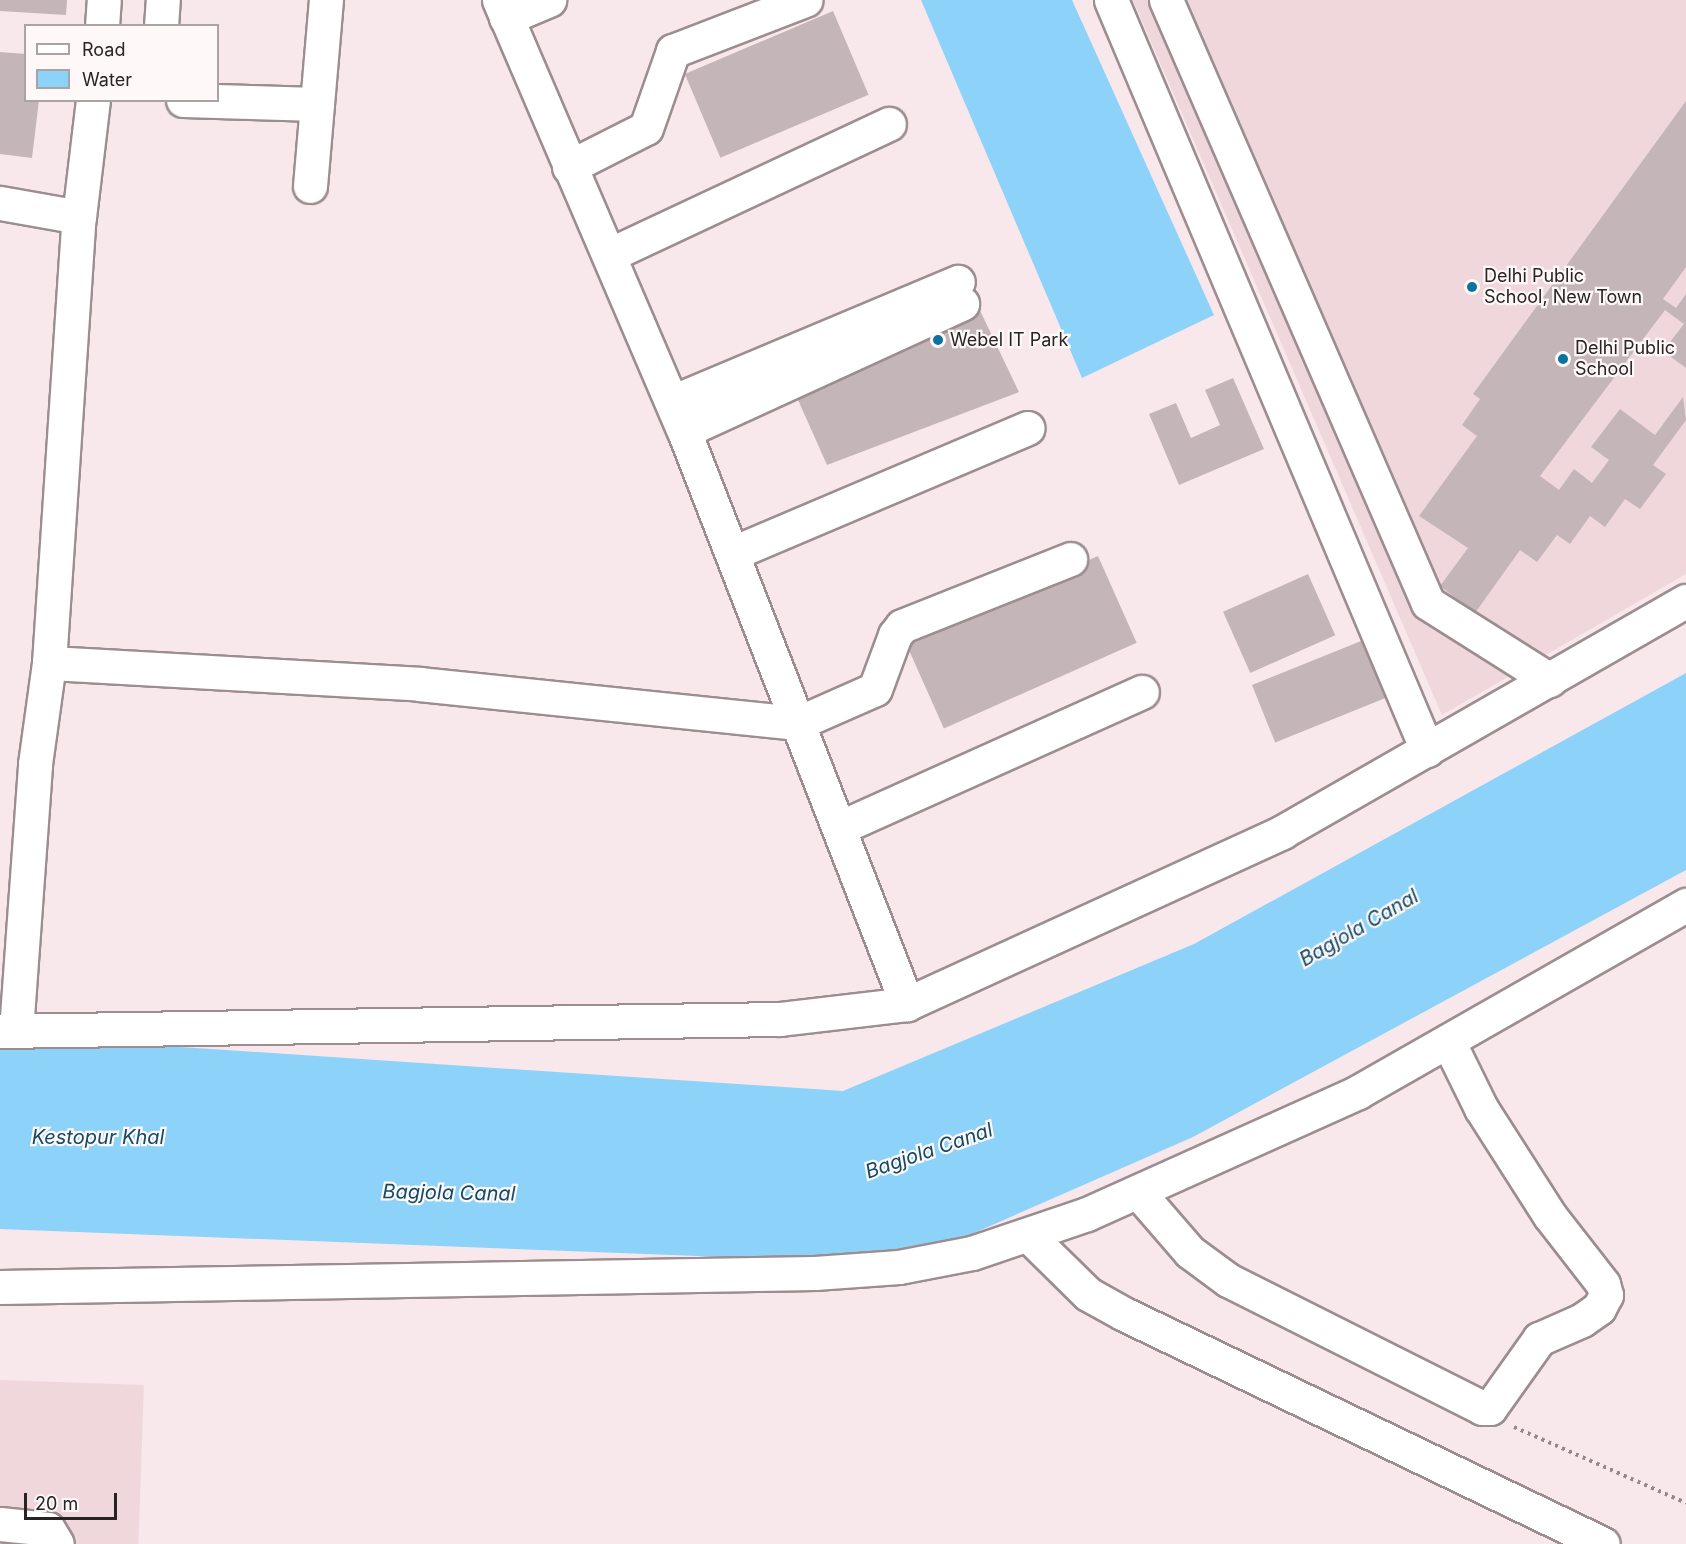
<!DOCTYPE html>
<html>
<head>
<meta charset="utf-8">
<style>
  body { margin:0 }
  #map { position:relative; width:1686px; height:1544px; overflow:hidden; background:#f8e8eb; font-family:Inter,sans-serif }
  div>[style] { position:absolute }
  .built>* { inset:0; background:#efd7db; transform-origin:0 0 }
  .water>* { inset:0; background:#8dd2f9 }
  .building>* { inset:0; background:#c4b6b8; transform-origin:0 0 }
  .path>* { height:4px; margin-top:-2px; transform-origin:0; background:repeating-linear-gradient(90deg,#928789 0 3px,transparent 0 7.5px) }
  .roads { filter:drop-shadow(2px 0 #9c8e90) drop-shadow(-2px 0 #9c8e90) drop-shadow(0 2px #9c8e90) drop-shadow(0 -2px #9c8e90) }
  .minor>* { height:33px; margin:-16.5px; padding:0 16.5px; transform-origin:16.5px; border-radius:16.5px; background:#fff }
  .dots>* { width:16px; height:16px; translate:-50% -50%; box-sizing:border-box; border:3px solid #fef8f9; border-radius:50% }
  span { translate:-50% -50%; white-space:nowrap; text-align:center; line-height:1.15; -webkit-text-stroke:4.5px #fef8f9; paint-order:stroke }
  .poi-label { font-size:18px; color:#292324 }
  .left { translate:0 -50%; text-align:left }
  .water-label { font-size:20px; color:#134a65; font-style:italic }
  .legend { position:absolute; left:24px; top:24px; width:195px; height:78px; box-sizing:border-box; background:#fef8f9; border:2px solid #a9a3a4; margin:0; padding:8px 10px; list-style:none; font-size:18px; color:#292324 }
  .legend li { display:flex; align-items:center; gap:12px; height:30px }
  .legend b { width:30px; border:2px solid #a9a3a4 }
  .scale { position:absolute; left:24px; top:1493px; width:93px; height:27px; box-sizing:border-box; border:3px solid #292324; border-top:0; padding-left:8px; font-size:18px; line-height:21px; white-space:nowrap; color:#292324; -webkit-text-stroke:4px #fef8f9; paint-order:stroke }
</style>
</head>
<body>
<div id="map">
  <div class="built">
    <div style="clip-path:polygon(1133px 0,1686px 0,1686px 574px,1442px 715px)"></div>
    <div style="left:0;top:1380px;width:144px;height:164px;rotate:2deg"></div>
  </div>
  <div class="water">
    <div style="clip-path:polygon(921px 0,1072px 0,1214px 315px,1082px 378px)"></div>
    <div style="clip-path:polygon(1686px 673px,1686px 870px,1193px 1137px,903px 1264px,0 1229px,0 1035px,843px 1091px,1194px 944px)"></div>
  </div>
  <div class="building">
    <div style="clip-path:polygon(0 0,67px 0,66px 15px,0 11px)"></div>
    <div style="left:833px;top:11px;width:91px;height:161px;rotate:67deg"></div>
    <div style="clip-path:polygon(0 52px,26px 54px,26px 100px,39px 100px,32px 158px,0 154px)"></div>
    <div style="clip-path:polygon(1686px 101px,1686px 267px,1663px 299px,1676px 308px,1686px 294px,1686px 368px,1663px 351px,1684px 324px,1665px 310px,1540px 476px,1559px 490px,1574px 469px,1592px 483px,1609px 460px,1591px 447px,1620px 409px,1655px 435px,1683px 397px,1686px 420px,1653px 465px,1666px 474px,1640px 509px,1625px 499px,1605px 527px,1590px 516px,1570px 544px,1557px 535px,1537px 562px,1520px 550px,1475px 613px,1440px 586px,1468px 548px,1419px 516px,1477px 436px,1462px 425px,1480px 399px,1473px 394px)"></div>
    <div style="clip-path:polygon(974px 298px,1019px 392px,827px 465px,790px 382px)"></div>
    <div style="clip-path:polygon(1233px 378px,1264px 449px,1179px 485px,1149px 414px,1176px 403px,1191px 438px,1220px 425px,1205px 390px)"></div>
    <div style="left:1098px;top:556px;width:95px;height:211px;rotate:66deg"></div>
    <div style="left:1308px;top:574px;width:67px;height:93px;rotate:66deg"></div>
    <div style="left:1366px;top:639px;width:62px;height:123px;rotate:68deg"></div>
  </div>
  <div class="path">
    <div style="left:1514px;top:1427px;width:188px;rotate:23.8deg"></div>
  </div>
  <div class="roads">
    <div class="minor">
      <div style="left:499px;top:0;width:469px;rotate:66.8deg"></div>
      <div style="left:684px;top:431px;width:615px;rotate:68.74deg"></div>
      <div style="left:1111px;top:0;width:814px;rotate:67.15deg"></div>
      <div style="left:1166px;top:0;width:657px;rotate:66.52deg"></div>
      <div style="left:1428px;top:603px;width:144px;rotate:32.3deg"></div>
      <div style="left:506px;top:18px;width:47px;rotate:-22.7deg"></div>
      <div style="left:102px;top:26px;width:26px;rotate:-86deg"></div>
      <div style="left:161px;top:26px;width:26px;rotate:-86deg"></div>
      <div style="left:183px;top:100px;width:134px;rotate:1.7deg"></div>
      <div style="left:569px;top:167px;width:86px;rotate:-26.9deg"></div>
      <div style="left:646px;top:128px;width:82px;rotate:-70.7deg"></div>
      <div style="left:673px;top:51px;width:142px;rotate:-21.1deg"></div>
      <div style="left:310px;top:186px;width:187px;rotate:-85.1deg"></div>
      <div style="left:0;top:203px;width:80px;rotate:10deg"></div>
      <div style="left:609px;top:255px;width:309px;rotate:-25.1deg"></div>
      <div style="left:672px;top:402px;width:310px;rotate:-22.8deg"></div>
      <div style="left:684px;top:431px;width:306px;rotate:-24.6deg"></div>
      <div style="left:733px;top:553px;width:320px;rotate:-23deg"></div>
      <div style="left:49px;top:663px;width:371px;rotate:3.2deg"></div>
      <div style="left:419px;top:684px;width:381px;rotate:5.9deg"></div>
      <div style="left:798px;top:723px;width:84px;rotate:-23.8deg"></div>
      <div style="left:875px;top:689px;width:58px;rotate:-69.7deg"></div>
      <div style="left:895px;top:635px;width:11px;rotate:-52deg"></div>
      <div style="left:902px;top:626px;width:181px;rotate:-21.7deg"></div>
      <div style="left:839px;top:828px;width:332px;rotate:-24.2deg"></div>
      <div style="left:0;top:1031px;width:780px;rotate:-0.88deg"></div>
      <div style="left:780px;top:1019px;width:128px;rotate:-6.7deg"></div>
      <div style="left:907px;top:1004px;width:413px;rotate:-24.6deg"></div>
      <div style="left:1282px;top:832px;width:465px;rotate:-29.8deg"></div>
      <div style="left:16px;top:1031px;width:268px;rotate:-85.9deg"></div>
      <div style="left:35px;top:764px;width:102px;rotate:-82.1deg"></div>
      <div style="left:49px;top:663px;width:447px;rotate:-86.2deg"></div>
      <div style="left:79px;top:217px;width:118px;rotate:-83.2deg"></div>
      <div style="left:1138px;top:1192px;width:79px;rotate:49.1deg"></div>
      <div style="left:1190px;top:1252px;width:47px;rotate:36.4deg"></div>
      <div style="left:1228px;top:1280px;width:284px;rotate:26.7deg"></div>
      <div style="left:1482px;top:1408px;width:8px"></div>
      <div style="left:1490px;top:1408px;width:85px;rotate:-54.6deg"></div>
      <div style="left:1539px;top:1339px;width:47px;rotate:-23.8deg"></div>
      <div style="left:1582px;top:1320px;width:21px;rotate:-35deg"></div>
      <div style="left:1599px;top:1308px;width:15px;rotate:-62deg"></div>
      <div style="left:1606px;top:1295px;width:11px;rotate:-105deg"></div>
      <div style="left:1603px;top:1284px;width:86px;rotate:-127.9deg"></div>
      <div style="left:1550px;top:1216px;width:128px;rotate:-122.6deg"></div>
      <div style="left:1481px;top:1108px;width:72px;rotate:-116.2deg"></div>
      <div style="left:1028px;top:1235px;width:84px;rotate:44.5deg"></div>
      <div style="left:1088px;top:1294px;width:41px;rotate:29.1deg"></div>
      <div style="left:1124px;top:1314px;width:531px;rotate:25.65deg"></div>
      <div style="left:0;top:1287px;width:815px;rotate:-0.98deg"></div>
      <div style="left:815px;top:1273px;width:84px;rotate:-4.1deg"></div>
      <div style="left:899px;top:1267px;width:74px;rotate:-10.9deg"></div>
      <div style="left:972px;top:1253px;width:121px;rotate:-18.7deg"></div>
      <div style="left:1087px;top:1214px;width:297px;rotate:-24.2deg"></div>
      <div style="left:1358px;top:1092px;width:378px;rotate:-29.7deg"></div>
      <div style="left:0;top:1524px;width:48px;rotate:5.9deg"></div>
      <div style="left:48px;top:1529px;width:17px;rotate:59deg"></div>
    </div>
  </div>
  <div class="dots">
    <div style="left:1472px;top:287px;background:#0b739f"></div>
    <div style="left:938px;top:340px;background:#0b739f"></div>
    <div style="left:1563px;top:359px;background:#0b739f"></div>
  </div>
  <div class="poi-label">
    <span class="left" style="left:1484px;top:287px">Delhi Public<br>School, New Town</span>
    <span class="left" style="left:950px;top:340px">Webel IT Park</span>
    <span class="left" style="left:1575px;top:359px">Delhi Public<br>School</span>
  </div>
  <div class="water-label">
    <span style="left:1359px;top:928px;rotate:-30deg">Bagjola Canal</span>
    <span style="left:98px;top:1137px">Kestopur Khal</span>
    <span style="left:929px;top:1151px;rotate:-19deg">Bagjola Canal</span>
    <span style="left:449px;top:1193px;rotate:1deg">Bagjola Canal</span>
  </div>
  <ul class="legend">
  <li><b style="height:8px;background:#fff"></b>Road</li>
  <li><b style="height:16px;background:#8dd2f9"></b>Water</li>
  </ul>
  <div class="scale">20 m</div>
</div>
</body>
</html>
